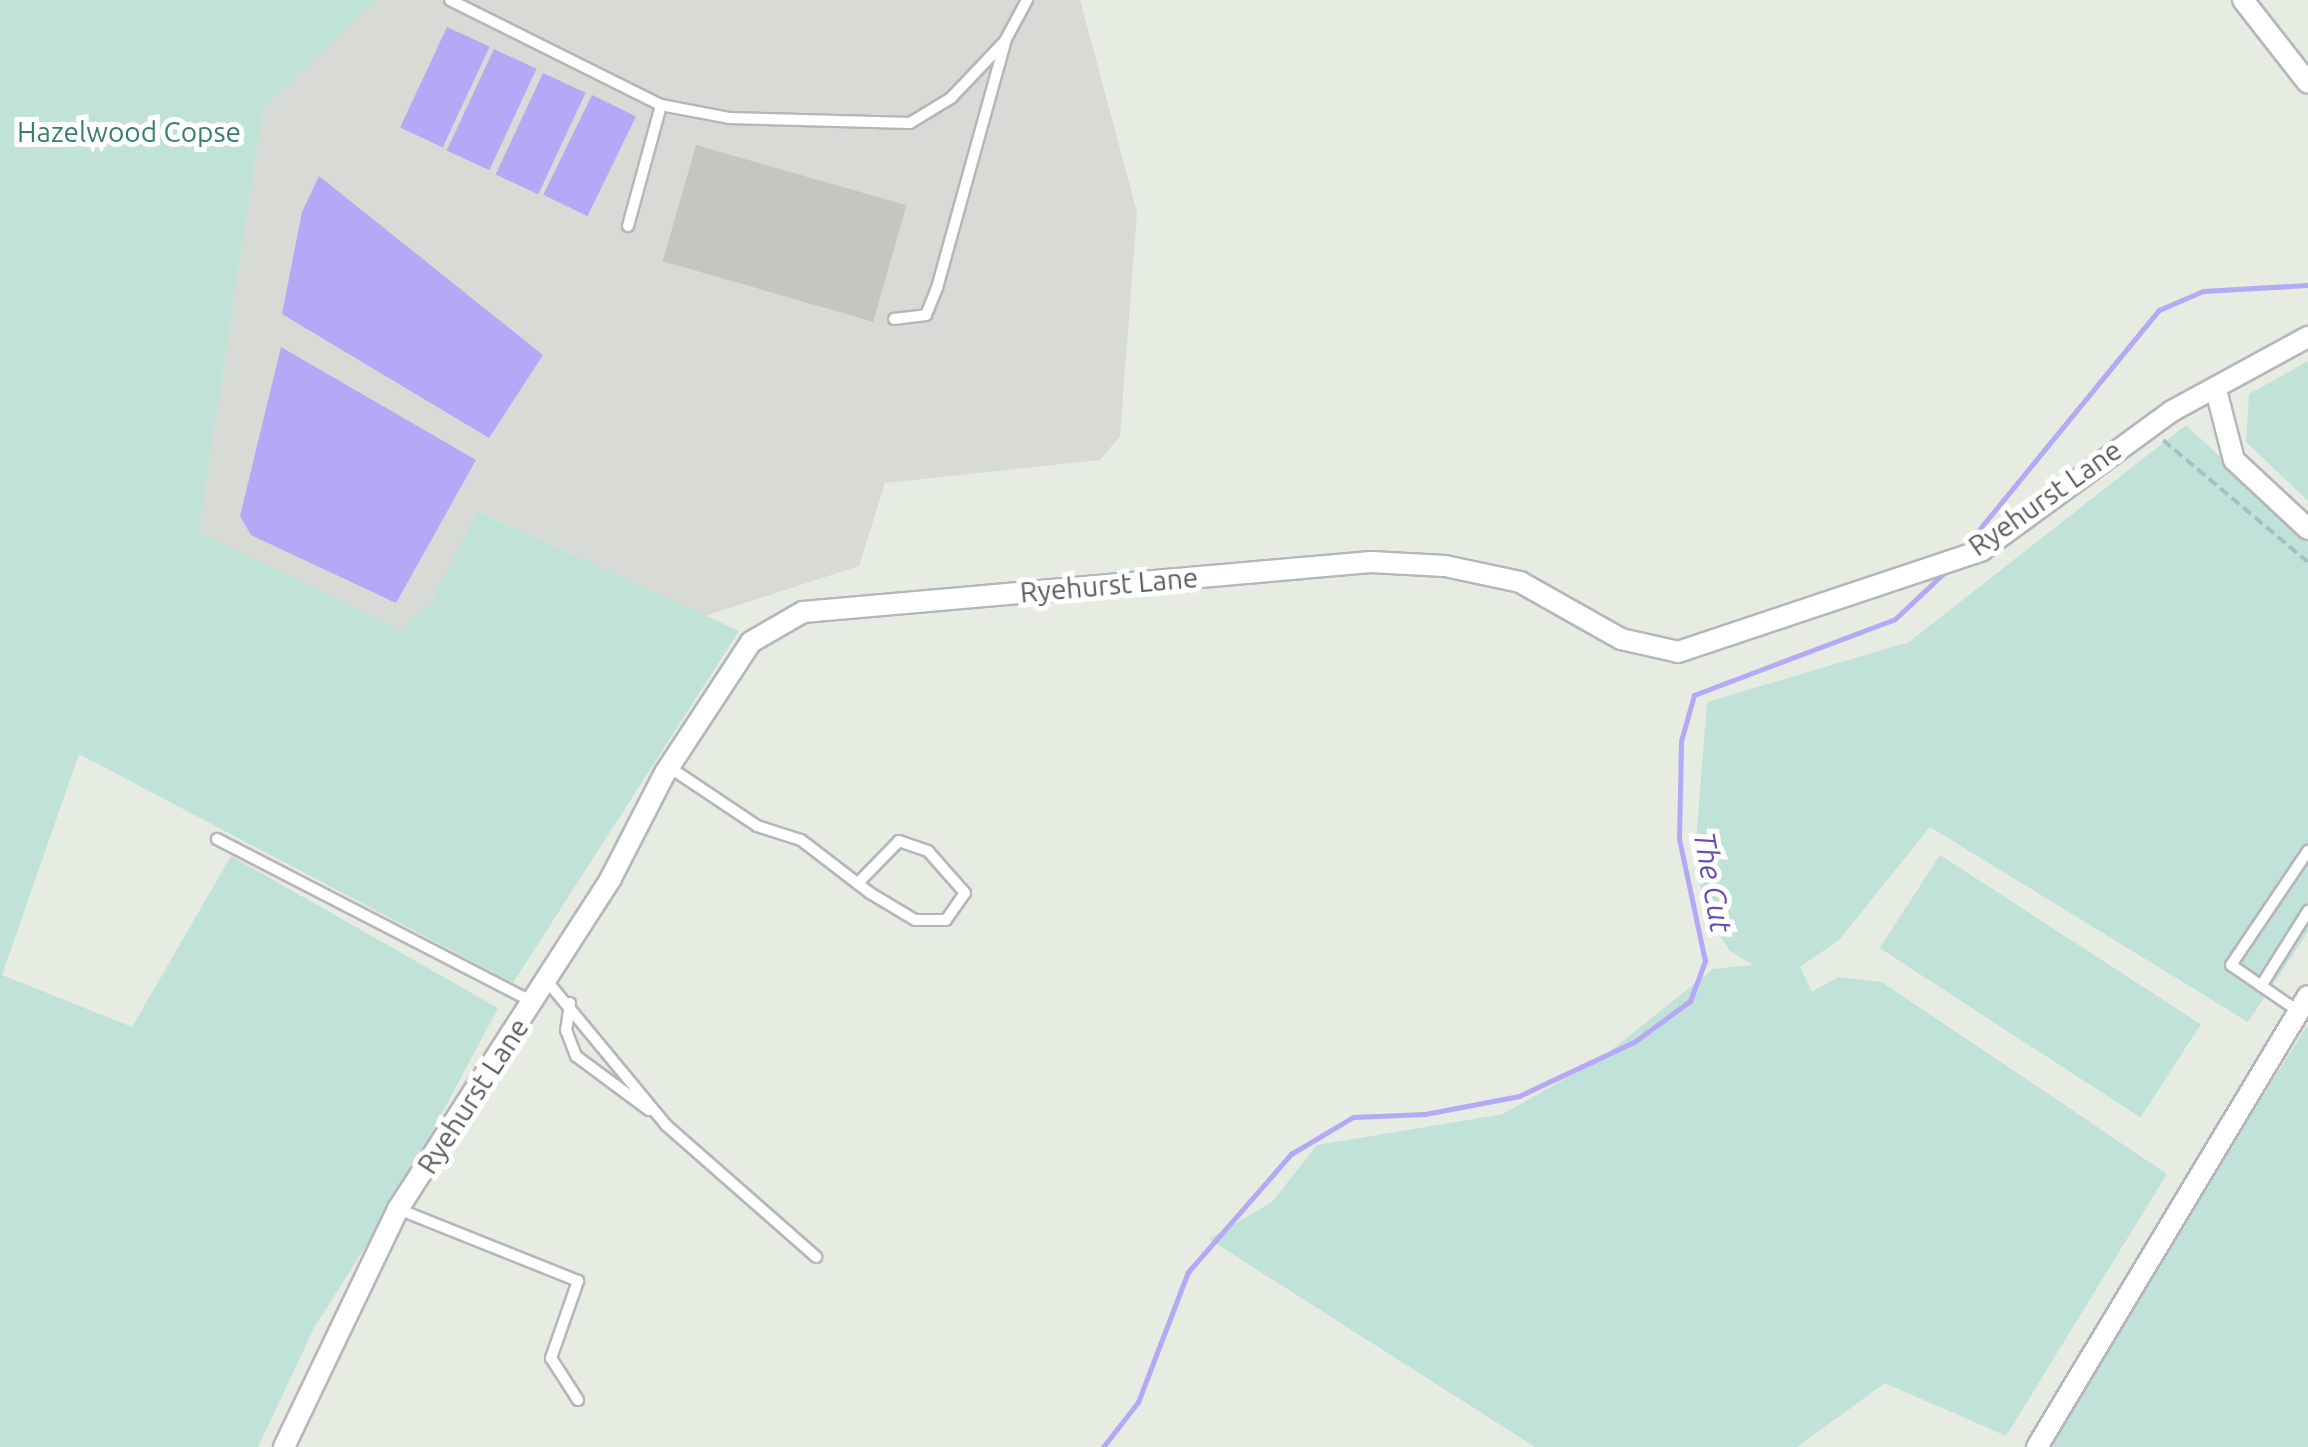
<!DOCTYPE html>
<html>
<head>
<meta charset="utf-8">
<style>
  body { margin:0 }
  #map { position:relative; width:2308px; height:1447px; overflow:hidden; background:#e7ece2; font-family:Ubuntu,sans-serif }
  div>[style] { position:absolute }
  .industrial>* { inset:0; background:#d8dbd5 }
  .green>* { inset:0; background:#c1e2d8; transform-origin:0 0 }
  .water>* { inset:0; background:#b4a8f7; transform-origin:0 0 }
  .stream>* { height:5px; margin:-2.5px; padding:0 2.5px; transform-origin:2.5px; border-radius:2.5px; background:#b4a8f7 }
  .building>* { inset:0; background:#c4c7bf; transform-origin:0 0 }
  .path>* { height:4px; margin-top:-2px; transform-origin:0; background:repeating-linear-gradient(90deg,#9cc4c4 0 10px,transparent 0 15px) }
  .roads { filter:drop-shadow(2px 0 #b7b5bc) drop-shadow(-2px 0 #b7b5bc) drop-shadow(0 2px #b7b5bc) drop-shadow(0 -2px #b7b5bc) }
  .service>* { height:10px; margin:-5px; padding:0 5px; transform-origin:5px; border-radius:5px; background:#fff }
  .minor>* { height:20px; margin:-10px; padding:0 10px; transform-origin:10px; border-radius:10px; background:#fff }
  span { translate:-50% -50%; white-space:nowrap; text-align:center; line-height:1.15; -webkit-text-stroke:10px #fff; paint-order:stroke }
  .park-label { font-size:28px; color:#3c7f6f }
  .street-label { font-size:28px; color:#5d5b62 }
  .water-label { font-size:30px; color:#664db7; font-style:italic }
</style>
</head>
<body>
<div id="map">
  <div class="industrial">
    <div style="clip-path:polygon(377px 0,1080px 0,1137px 212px,1120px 436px,1100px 460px,885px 483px,859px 566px,705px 616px,479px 511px,431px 601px,400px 630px,199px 532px,263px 109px)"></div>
  </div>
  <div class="green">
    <div style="clip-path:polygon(0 0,377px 0,263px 109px,199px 532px,400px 629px,431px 601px,478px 511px,739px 631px,513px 983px,79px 754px,2px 975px,132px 1027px,231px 856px,498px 1008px,401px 1190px,314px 1328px,258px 1447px,0 1447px)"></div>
    <div style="clip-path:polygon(2308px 361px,2308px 501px,2246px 442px,2249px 394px)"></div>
    <div style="clip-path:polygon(2186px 425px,2308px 539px,2308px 932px,2248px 1022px,1930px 827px,1839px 940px,1800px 967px,1812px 992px,1838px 977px,1882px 982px,2167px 1174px,2006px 1436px,1885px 1383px,1797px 1447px,1535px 1447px,1209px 1239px,1272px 1202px,1317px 1145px,1503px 1114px,1600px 1059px,1713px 969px,1753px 965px,1730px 951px,1713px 926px,1694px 867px,1707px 702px,1909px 642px)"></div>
    <div style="left:1940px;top:855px;width:311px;height:111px;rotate:33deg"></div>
    <div style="clip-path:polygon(2308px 1024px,2308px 1447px,2045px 1447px,2207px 1185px)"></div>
  </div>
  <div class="water">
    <div style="left:447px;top:27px;width:47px;height:111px;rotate:25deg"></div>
    <div style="left:494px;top:49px;width:47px;height:112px;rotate:25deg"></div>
    <div style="left:543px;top:73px;width:47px;height:112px;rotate:25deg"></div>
    <div style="left:592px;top:95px;width:49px;height:111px;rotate:26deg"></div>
    <div style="clip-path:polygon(319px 176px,543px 355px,489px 438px,282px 314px,302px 212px)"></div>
    <div style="clip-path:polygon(281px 347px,476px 460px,396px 603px,251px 535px,240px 516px)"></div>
  </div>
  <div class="stream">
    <div style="left:1964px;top:548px;width:308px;rotate:-50.7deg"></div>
    <div style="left:2159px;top:310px;width:48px;rotate:-23.4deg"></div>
    <div style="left:2203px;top:291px;width:105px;rotate:-3.3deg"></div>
    <div style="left:1103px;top:1447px;width:57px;rotate:-52.1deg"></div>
    <div style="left:1138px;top:1402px;width:139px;rotate:-69deg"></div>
    <div style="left:1188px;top:1272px;width:157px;rotate:-48.9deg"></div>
    <div style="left:1291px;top:1154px;width:72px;rotate:-30.8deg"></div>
    <div style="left:1353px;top:1117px;width:72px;rotate:-2.4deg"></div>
    <div style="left:1425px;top:1114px;width:96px;rotate:-10.8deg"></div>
    <div style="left:1519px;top:1096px;width:127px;rotate:-25.2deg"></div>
    <div style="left:1634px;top:1042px;width:69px;rotate:-36.2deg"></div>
    <div style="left:1690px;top:1001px;width:43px;rotate:-69.4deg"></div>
    <div style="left:1705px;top:961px;width:125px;rotate:-102deg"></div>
    <div style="left:1679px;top:839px;width:98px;rotate:-88.8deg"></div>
    <div style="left:1681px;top:741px;width:48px;rotate:-74.2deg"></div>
    <div style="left:1694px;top:695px;width:215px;rotate:-20.7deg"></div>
    <div style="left:1895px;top:619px;width:73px;rotate:-43.3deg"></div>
  </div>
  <div class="building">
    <div style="left:696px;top:145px;width:219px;height:121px;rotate:16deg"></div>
  </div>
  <div class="path">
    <div style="left:2163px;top:440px;width:189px;rotate:40.1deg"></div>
  </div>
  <div class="roads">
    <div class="service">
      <div style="left:450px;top:0;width:236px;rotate:26.5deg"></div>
      <div style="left:661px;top:105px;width:69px;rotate:10.8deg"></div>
      <div style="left:729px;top:118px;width:181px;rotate:1.6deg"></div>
      <div style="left:910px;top:123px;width:48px;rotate:-31.4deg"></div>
      <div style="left:951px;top:98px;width:79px;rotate:-46.5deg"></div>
      <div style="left:1005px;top:41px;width:47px;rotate:-61.8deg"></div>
      <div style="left:628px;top:226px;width:125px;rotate:-74.7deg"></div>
      <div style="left:894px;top:319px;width:32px;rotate:-7deg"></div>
      <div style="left:926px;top:315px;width:29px;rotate:-68deg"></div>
      <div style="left:937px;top:288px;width:255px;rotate:-74.5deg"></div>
      <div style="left:669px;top:767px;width:106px;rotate:33.8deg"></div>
      <div style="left:757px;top:826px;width:46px;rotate:17.7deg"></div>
      <div style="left:801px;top:840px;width:87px;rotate:37.5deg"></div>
      <div style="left:870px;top:893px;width:52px;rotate:31deg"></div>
      <div style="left:915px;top:920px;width:31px"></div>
      <div style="left:946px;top:920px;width:33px;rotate:-55deg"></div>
      <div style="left:965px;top:893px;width:56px;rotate:-131.4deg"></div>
      <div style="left:928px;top:851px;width:31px;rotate:-161deg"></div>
      <div style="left:899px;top:841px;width:59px;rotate:134.3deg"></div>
      <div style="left:217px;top:839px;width:356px;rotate:27.3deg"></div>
      <div style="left:547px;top:981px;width:187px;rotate:50.4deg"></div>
      <div style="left:666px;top:1125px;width:200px;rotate:41.3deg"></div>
      <div style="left:2261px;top:986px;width:89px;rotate:-57.9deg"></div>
      <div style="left:570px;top:1003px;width:27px;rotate:98deg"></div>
      <div style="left:566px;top:1030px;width:28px;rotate:69deg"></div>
      <div style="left:576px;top:1056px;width:91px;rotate:36.5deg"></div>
      <div style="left:2298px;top:1011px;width:81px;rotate:-145.5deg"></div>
      <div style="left:2231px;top:965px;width:138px;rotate:-56deg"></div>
      <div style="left:398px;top:1209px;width:194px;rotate:21.8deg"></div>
      <div style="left:578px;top:1281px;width:82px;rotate:109.3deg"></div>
      <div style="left:551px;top:1358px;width:50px;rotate:57.3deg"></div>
    </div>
    <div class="minor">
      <div style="left:2243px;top:0;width:105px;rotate:51.9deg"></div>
      <div style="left:2216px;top:390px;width:72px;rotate:75.6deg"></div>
      <div style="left:2234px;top:460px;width:101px;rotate:43deg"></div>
      <div style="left:284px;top:1447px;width:264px;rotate:-64.4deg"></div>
      <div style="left:398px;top:1209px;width:394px;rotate:-57.2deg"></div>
      <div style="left:611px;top:878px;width:118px;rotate:-62.8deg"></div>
      <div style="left:665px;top:773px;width:157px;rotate:-56.7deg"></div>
      <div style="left:751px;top:642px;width:60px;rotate:-30deg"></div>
      <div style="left:803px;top:612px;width:570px;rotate:-5.03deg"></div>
      <div style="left:1371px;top:562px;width:74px;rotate:3.1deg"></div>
      <div style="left:1445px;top:566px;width:77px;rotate:12deg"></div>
      <div style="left:1520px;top:582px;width:116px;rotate:29.4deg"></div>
      <div style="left:1621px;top:639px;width:58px;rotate:12.8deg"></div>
      <div style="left:1678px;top:652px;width:321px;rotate:-18.5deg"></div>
      <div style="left:1982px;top:550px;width:235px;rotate:-36.2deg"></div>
      <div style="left:2172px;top:411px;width:155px;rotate:-28.6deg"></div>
      <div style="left:2037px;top:1447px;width:526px;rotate:-59deg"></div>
    </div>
  </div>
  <div class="park-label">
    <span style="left:129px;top:132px">Hazelwood Copse</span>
  </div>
  <div class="street-label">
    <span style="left:2045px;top:498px;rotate:-35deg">Ryehurst Lane</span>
    <span style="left:1109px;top:585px;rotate:-5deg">Ryehurst Lane</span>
    <span style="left:473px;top:1096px;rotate:-57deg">Ryehurst Lane</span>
  </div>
  <div class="water-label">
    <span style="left:1713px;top:882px;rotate:80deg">The Cut</span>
  </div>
</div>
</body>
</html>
